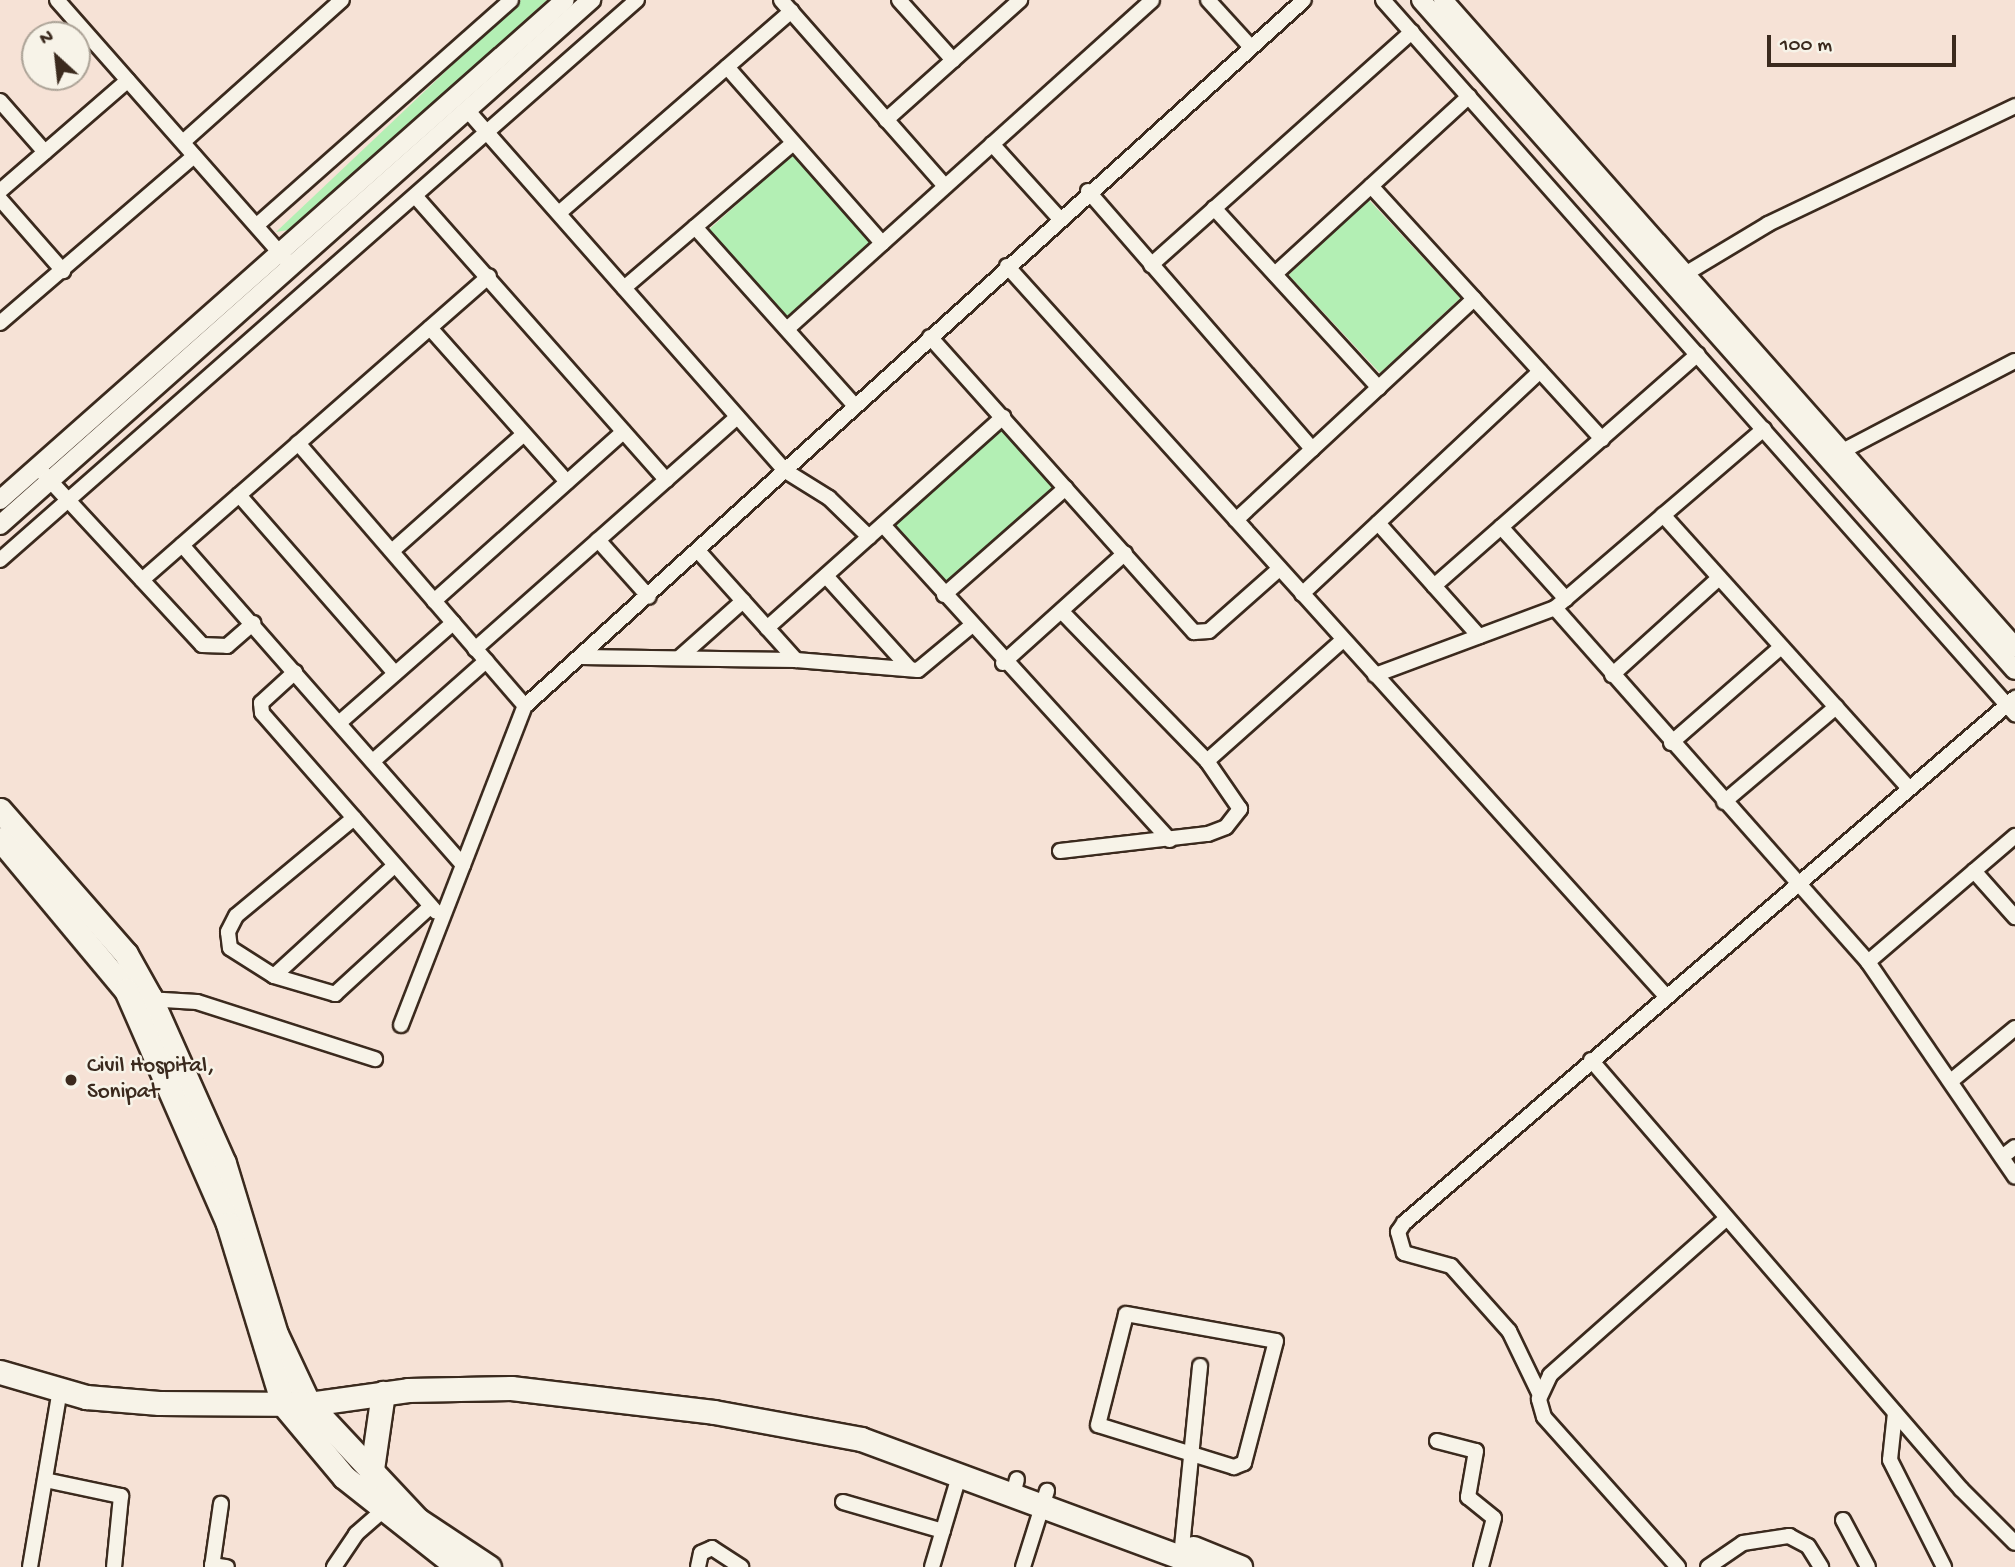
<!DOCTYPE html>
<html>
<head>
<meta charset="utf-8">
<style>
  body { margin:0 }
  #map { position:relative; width:2015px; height:1567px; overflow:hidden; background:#f6e2d6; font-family:"Gochi Hand",sans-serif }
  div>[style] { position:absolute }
  .green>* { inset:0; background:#b3efb4; transform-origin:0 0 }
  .roads { filter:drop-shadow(2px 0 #3b2a1e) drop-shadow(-2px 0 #3b2a1e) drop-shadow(0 2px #3b2a1e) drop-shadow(0 -2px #3b2a1e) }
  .minor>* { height:14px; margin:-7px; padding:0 7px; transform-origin:7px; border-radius:7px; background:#f7f3e8 }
  .tertiary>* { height:18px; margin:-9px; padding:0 9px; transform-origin:9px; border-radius:9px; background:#f7f3e8 }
  .primary>* { height:23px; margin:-11.5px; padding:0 11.5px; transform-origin:11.5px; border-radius:11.5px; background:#f7f3e8 }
  .trunk>* { height:23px; margin:-11.5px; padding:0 11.5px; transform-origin:11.5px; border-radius:11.5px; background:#f7f3e8 }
  .dots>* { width:19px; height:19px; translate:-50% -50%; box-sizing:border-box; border:4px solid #f7f3e8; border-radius:50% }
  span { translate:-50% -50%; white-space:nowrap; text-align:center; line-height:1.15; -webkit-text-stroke:5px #f7f3e8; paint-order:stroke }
  .poi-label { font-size:23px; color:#3b2a1e }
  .left { translate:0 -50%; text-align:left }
  .north { position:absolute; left:21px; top:21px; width:70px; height:70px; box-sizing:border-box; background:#f7f3e8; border:2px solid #aca397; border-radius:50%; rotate:333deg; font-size:19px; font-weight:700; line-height:28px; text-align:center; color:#3b2a1e }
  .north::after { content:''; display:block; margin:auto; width:24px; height:32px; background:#3b2a1e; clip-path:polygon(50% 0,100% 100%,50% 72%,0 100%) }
  .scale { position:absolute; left:1767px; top:35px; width:189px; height:32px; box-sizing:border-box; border:4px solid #3b2a1e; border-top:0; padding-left:9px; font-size:21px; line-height:24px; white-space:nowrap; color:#3b2a1e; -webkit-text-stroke:5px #f7f3e8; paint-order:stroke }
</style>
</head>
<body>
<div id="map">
  <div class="green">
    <div style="clip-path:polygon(521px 0,547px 0,294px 229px,276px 232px)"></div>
    <div style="left:793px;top:154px;width:117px;height:113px;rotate:48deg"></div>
    <div style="left:1369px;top:200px;width:134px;height:110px;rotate:47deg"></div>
    <div style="left:1002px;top:429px;width:79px;height:143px;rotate:48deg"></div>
  </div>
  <div class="roads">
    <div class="minor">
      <div style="left:57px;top:0;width:345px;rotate:48.6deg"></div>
      <div style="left:781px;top:0;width:248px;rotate:48.6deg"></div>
      <div style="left:899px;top:0;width:81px;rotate:48deg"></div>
      <div style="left:1208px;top:0;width:61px;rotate:47.7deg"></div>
      <div style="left:1383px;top:0;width:954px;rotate:48.49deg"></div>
      <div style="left:727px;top:67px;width:235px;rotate:48.6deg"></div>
      <div style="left:0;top:101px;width:68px;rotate:48.6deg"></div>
      <div style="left:468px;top:111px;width:478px;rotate:48.6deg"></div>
      <div style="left:784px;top:470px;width:53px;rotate:31.9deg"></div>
      <div style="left:829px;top:498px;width:56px;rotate:44.3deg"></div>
      <div style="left:886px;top:120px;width:180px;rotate:-41.8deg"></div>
      <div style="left:183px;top:142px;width:213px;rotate:-41.8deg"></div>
      <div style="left:992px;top:144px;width:100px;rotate:47.8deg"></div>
      <div style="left:1371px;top:186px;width:343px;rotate:47.6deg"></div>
      <div style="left:0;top:191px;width:169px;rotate:-40.9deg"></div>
      <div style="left:1088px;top:191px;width:342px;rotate:49deg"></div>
      <div style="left:416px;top:197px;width:378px;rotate:48.5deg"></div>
      <div style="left:0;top:199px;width:96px;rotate:48.8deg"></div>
      <div style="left:1214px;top:208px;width:244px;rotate:47.5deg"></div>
      <div style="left:559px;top:213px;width:308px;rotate:-41deg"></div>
      <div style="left:257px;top:225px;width:339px;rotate:-41.5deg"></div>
      <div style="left:695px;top:227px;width:240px;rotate:48.2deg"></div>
      <div style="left:1151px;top:265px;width:350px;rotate:-41.8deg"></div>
      <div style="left:1007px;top:266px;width:982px;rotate:47.93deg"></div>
      <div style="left:1275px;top:274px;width:263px;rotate:-42.5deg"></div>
      <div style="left:1677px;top:279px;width:106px;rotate:-31.1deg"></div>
      <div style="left:1768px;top:224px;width:274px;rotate:-25.5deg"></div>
      <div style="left:624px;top:288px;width:223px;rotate:-40.6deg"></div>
      <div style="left:0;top:323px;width:256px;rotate:-40.7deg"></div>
      <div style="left:430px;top:328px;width:206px;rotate:48.3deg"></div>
      <div style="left:787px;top:329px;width:491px;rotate:-42deg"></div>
      <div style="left:930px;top:337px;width:396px;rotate:48.2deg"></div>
      <div style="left:1194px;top:632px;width:15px;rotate:-4deg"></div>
      <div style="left:1209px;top:631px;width:94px;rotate:-41.5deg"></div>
      <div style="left:298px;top:443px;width:347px;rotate:49.2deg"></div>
      <div style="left:1833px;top:456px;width:205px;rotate:-27.6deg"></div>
      <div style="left:43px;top:473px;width:234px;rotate:47.2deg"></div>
      <div style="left:202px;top:645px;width:25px;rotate:2deg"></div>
      <div style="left:227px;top:646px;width:35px;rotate:-41deg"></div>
      <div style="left:239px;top:495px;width:237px;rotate:48.8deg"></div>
      <div style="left:1663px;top:515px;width:365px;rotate:48deg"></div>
      <div style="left:1236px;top:520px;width:325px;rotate:-42.9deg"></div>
      <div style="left:1378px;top:523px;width:152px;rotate:48.2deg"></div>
      <div style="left:883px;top:525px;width:426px;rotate:47.7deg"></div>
      <div style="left:1501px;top:527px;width:97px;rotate:47.9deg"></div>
      <div style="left:598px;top:540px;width:76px;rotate:48.2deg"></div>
      <div style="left:182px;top:545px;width:426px;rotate:48.7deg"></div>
      <div style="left:392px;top:551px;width:176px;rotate:-41.6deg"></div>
      <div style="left:700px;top:553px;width:144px;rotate:48.1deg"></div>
      <div style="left:0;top:560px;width:848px;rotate:-41.32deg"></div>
      <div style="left:826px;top:576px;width:124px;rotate:47.9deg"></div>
      <div style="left:142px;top:580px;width:461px;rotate:-41.2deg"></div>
      <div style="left:1434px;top:586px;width:351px;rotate:-41.3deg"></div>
      <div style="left:1302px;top:594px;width:326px;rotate:-43.1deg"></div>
      <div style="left:944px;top:595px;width:162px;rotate:-41.3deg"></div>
      <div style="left:434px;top:601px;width:254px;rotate:-41.8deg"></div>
      <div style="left:1555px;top:608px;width:473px;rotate:48.5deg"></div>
      <div style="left:1868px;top:962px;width:260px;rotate:55.6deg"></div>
      <div style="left:767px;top:628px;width:317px;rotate:-41.8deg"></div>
      <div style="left:475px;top:649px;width:350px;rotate:-41.5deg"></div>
      <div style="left:581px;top:657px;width:215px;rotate:0.8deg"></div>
      <div style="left:796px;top:660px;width:122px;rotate:4.7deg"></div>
      <div style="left:918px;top:670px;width:69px;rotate:-39.7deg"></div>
      <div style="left:679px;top:658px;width:86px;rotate:-41.7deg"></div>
      <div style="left:1003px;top:663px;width:164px;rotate:-42deg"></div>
      <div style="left:295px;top:672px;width:46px;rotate:137.6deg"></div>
      <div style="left:261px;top:703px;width:10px;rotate:84deg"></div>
      <div style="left:262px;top:713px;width:264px;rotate:48.8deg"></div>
      <div style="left:1375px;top:675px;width:192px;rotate:-20.4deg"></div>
      <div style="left:1555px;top:608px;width:275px;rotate:-40.6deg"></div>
      <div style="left:1612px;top:675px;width:144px;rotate:-42.2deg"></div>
      <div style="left:339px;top:723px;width:152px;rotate:-41.3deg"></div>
      <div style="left:1671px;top:743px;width:146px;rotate:-41.1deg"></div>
      <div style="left:373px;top:761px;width:151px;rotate:-41.5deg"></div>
      <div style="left:1207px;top:761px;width:182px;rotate:-41.7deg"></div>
      <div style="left:1724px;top:802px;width:147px;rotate:-40.3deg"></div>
      <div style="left:354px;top:818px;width:153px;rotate:140.3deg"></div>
      <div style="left:236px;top:916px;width:18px;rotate:117deg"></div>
      <div style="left:228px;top:932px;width:16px;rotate:83deg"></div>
      <div style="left:230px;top:948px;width:52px;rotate:32.5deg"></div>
      <div style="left:274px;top:976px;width:64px;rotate:16.4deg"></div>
      <div style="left:335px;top:994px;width:130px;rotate:-42.5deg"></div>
      <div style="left:1060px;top:851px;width:149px;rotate:-6.6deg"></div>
      <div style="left:1208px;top:834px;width:19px;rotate:-21deg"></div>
      <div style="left:1226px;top:827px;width:23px;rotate:-52deg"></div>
      <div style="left:1240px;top:809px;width:58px;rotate:-124.5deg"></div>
      <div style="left:1207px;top:761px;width:209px;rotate:-134.2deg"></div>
      <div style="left:1974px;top:871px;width:62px;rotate:48.3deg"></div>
      <div style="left:1868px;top:962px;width:194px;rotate:-40.6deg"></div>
      <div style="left:274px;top:976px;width:164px;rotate:-42.5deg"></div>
      <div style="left:147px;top:999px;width:50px;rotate:3.4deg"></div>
      <div style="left:197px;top:1002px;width:187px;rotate:17.8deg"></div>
      <div style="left:401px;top:1025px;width:342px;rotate:-68.8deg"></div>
      <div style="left:525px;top:706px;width:1051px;rotate:-42.19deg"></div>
      <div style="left:1591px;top:1060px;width:567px;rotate:49.22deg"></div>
      <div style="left:1961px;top:1489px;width:76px;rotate:45deg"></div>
      <div style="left:1951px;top:1081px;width:83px;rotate:-39.6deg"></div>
      <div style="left:2002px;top:1157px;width:16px;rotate:-38deg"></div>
      <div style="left:1126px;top:1314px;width:152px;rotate:10.2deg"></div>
      <div style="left:1276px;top:1341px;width:126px;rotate:104.7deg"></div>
      <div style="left:1244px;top:1463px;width:11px;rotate:158deg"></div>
      <div style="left:1234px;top:1467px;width:142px;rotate:-162.8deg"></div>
      <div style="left:1098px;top:1425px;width:114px;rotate:-75.8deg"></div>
      <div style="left:1540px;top:1395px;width:71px;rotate:-115.8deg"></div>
      <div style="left:1509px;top:1331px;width:87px;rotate:-131.7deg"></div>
      <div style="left:1451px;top:1266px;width:49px;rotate:-164.5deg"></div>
      <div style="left:1404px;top:1253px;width:22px;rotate:-106deg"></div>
      <div style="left:1398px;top:1232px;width:11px;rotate:-56deg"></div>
      <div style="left:1404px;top:1223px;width:806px;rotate:-40.67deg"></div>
      <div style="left:1895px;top:1413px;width:47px;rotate:96.1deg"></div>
      <div style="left:1890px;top:1460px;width:120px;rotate:63.2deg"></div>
      <div style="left:1437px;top:1441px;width:40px;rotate:14.4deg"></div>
      <div style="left:1476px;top:1451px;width:47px;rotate:99.9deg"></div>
      <div style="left:1468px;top:1497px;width:33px;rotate:39deg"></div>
      <div style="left:1494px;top:1518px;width:51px;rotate:104.9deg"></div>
      <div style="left:45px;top:1480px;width:78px;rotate:11.9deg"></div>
      <div style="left:121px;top:1496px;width:71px;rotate:95.6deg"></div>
      <div style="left:1014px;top:1491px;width:12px;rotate:-76deg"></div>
      <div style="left:843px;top:1502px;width:104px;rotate:16.2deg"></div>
      <div style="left:1843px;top:1520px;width:53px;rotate:62deg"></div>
      <div style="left:1181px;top:1557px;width:192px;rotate:-84.3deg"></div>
      <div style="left:212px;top:1565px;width:15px;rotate:8deg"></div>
      <div style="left:30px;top:1567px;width:181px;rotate:-80.4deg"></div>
      <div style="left:212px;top:1567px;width:64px;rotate:-81.9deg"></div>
      <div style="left:334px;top:1567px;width:40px;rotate:-56deg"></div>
      <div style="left:356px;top:1534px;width:43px;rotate:-41.2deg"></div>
      <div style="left:698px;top:1567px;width:14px;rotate:-78deg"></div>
      <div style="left:701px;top:1553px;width:12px;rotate:-24deg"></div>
      <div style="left:712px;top:1548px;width:35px;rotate:33deg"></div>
      <div style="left:932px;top:1567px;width:98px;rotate:-73.4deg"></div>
      <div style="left:1023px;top:1567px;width:80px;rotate:-72.5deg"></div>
      <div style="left:1678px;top:1567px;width:201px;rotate:-131.8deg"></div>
      <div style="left:1544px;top:1417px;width:19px;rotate:-106deg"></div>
      <div style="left:1539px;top:1399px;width:26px;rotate:-65deg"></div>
      <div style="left:1550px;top:1375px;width:235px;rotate:-41.6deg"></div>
      <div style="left:1708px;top:1567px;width:42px;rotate:-34.4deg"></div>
      <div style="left:1743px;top:1543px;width:47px;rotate:-8.7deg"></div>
      <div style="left:1789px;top:1536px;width:21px;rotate:28deg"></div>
      <div style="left:1808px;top:1546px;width:25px;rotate:58deg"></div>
    </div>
    <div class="tertiary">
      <div style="left:1421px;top:0;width:895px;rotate:48.44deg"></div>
      <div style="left:1443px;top:0;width:864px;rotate:48.52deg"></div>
      <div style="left:0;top:500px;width:754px;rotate:-41.51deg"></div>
      <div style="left:0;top:525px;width:791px;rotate:-41.62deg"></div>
    </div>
    <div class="primary">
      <div style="left:0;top:810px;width:191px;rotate:48.8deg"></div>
      <div style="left:126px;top:954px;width:49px;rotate:60.8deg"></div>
      <div style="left:150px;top:997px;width:182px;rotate:66deg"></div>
      <div style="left:224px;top:1163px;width:179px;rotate:73.1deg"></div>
      <div style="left:276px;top:1334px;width:77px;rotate:64.8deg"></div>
      <div style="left:309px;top:1404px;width:159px;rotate:46.8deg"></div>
      <div style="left:418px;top:1520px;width:85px;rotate:33.5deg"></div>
      <div style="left:0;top:839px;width:197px;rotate:50.2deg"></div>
      <div style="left:126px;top:990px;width:255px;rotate:66.4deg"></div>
      <div style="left:228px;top:1224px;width:188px;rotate:73deg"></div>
      <div style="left:283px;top:1404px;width:95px;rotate:50.1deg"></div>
      <div style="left:344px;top:1477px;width:145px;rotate:38.3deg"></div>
      <div style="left:371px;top:1476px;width:84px;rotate:-81.8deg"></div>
    </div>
    <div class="trunk">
      <div style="left:0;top:1372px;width:90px;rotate:16.2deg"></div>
      <div style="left:86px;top:1397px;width:73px;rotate:4.7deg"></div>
      <div style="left:159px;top:1403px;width:150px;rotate:0.4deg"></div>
      <div style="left:309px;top:1404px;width:100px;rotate:-8deg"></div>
      <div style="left:408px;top:1390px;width:103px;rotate:-1.1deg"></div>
      <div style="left:511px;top:1388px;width:204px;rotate:6.7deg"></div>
      <div style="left:714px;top:1412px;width:149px;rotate:10.4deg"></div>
      <div style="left:861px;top:1439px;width:369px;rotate:20.3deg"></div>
      <div style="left:1193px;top:1548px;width:51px;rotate:22deg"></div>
    </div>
  </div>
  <div class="dots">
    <div style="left:71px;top:1080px;background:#3b2a1e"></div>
  </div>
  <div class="poi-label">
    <span class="left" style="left:87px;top:1080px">Civil Hospital,<br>Sonipat</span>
  </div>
  <div class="north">N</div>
  <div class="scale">100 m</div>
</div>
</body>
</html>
